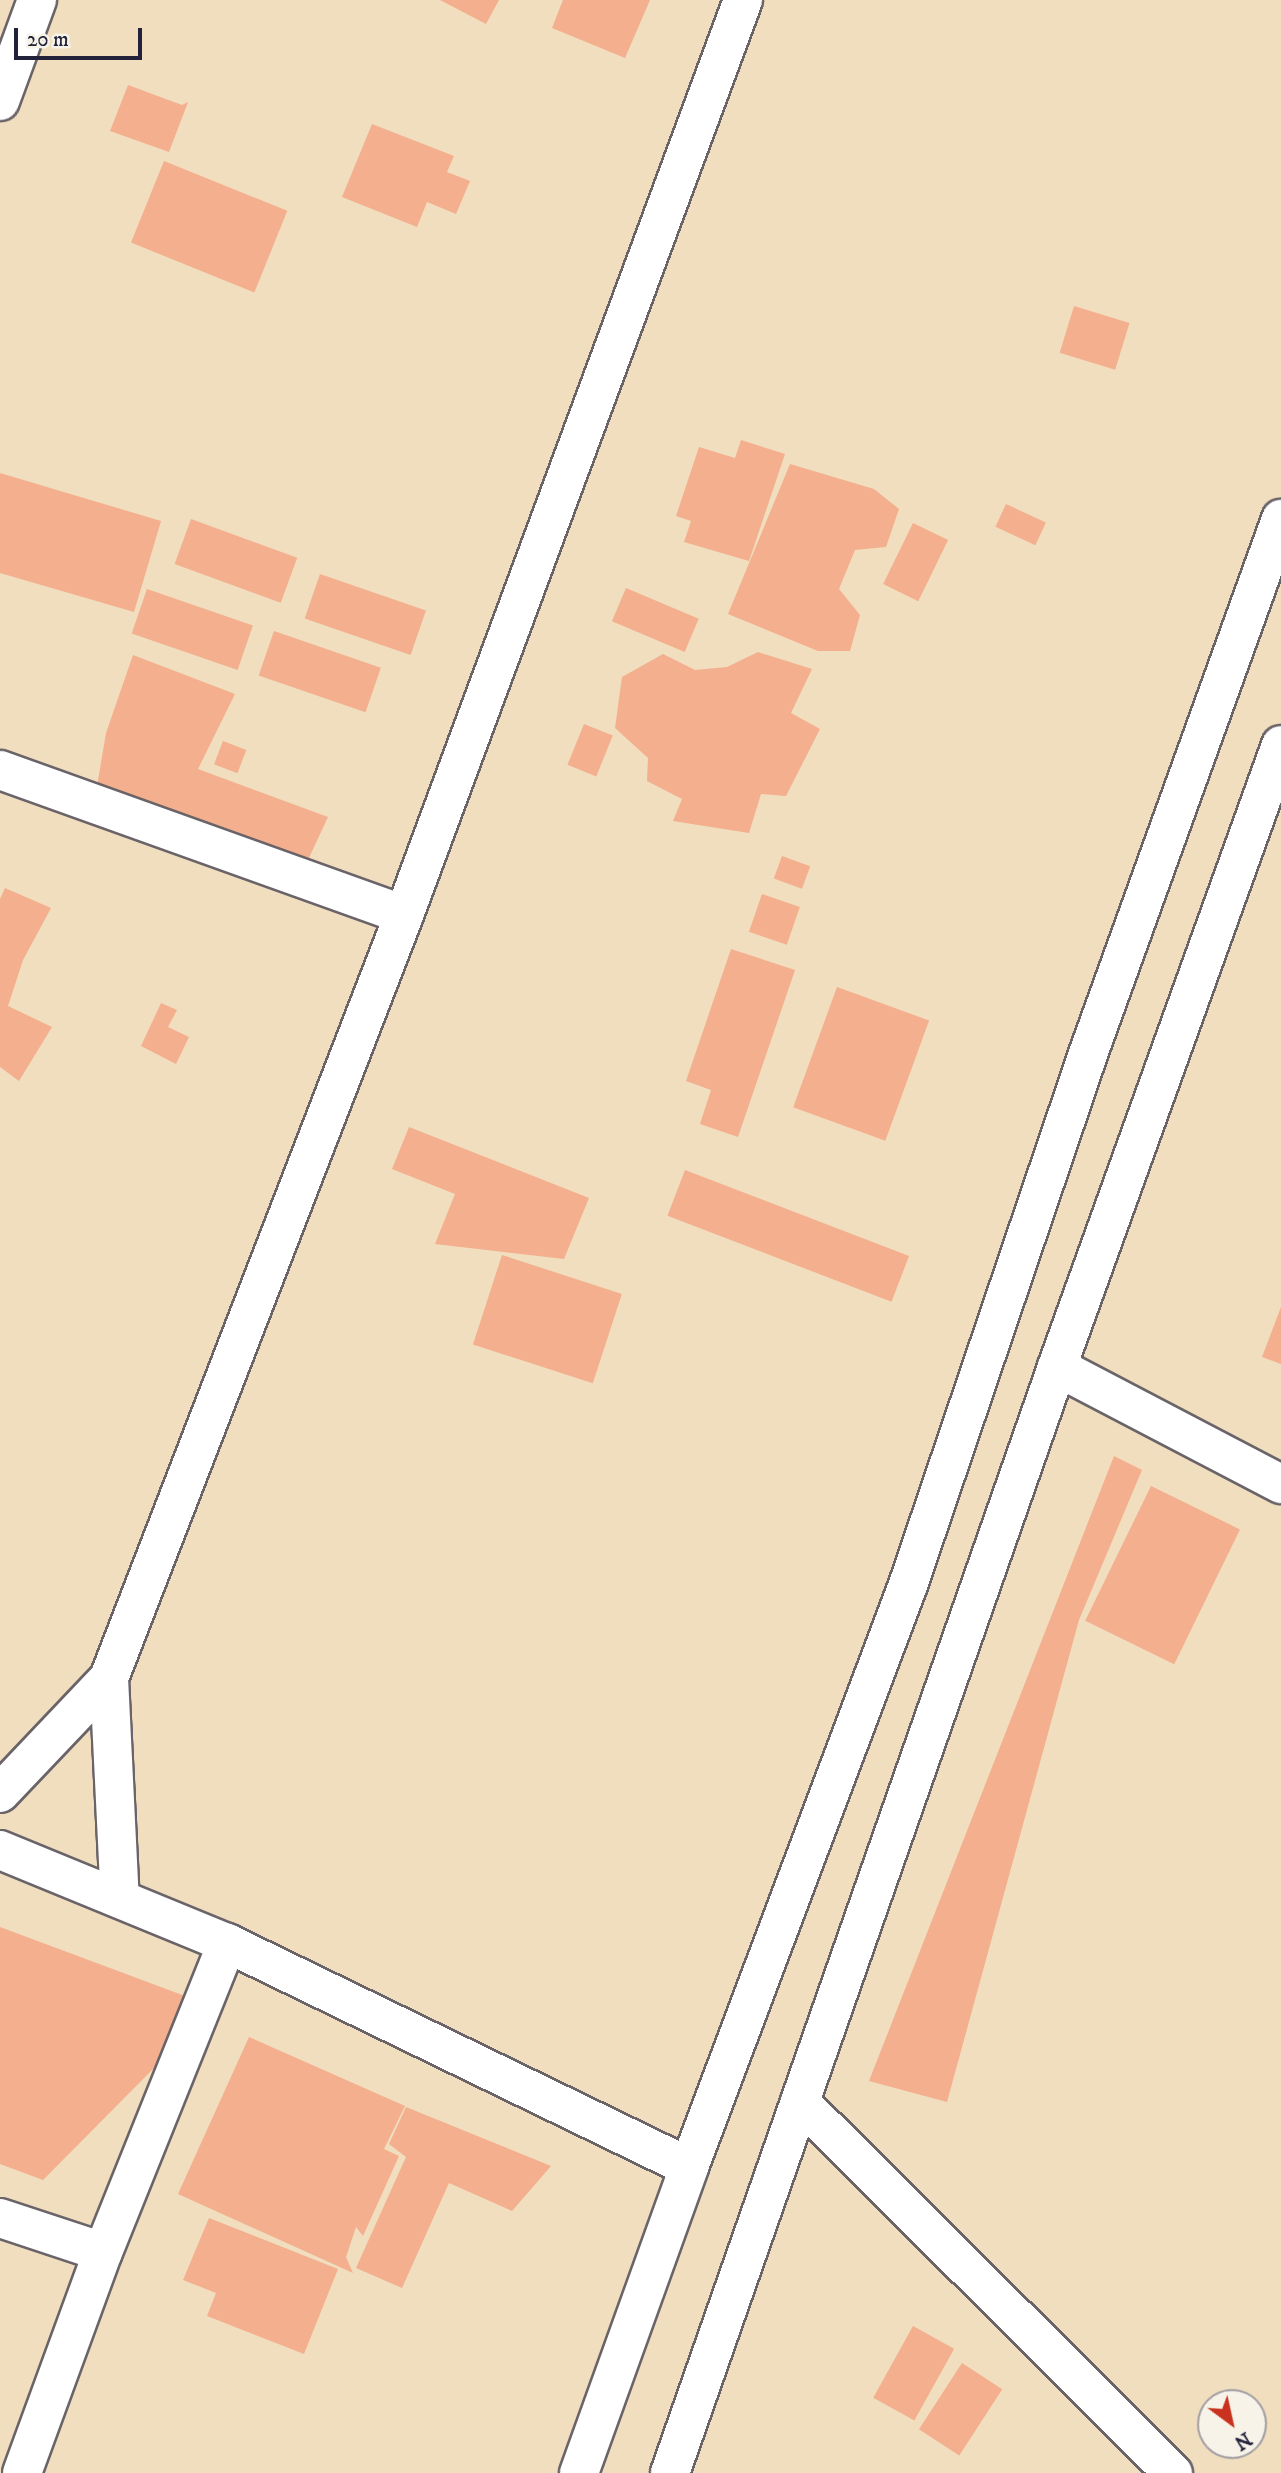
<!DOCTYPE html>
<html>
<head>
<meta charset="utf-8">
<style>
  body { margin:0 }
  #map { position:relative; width:1281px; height:2473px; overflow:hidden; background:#f0debe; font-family:"IM FELL DW Pica",serif }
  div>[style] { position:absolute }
  .building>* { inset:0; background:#f3af8e; transform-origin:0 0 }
  .roads { filter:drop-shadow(2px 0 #6a6469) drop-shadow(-2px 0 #6a6469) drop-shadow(0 2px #6a6469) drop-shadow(0 -2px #6a6469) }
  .street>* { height:38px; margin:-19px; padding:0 19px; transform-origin:19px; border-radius:19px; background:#fff }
  .secondary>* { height:38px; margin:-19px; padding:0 19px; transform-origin:19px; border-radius:19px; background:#fff }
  span { translate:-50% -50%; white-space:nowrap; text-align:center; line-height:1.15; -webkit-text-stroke:7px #f7f3e8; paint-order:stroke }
  .north { position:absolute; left:1197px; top:2389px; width:70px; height:70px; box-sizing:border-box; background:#f7f3e8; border:2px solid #a29fa3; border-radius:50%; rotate:147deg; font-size:19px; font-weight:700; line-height:28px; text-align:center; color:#22223b }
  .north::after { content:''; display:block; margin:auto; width:24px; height:32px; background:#c8321e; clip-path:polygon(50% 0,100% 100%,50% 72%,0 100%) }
  .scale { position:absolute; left:14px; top:28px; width:128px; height:32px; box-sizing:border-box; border:4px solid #22223b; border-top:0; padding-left:9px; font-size:21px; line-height:24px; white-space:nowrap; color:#22223b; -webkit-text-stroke:5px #f7f3e8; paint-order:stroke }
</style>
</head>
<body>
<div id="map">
  <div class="building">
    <div style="clip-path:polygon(440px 0,499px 0,486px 24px)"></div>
    <div style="clip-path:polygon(563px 0,650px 0,625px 58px,552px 28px)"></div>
    <div style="clip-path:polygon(128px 85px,182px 105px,188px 102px,169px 152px,110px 131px)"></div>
    <div style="clip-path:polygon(372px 124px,454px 156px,447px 172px,470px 181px,456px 214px,427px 202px,417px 227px,342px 197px)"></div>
    <div style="left:164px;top:161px;width:133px;height:88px;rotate:22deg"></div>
    <div style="left:1074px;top:306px;width:58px;height:49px;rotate:17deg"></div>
    <div style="clip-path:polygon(741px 440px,785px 454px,749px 561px,684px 542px,691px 521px,676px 516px,699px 447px,735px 458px)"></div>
    <div style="clip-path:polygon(790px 464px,874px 489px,899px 509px,886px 547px,855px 550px,839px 589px,860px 615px,850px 651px,818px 651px,728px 614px)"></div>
    <div style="clip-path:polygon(0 473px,161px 521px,134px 612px,0 573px)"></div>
    <div style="left:1006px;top:504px;width:44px;height:25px;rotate:25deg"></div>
    <div style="left:191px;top:519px;width:113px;height:48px;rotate:20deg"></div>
    <div style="left:913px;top:523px;width:39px;height:68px;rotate:26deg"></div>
    <div style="left:320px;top:574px;width:112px;height:47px;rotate:19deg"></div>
    <div style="left:626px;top:588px;width:79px;height:36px;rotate:23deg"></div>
    <div style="left:147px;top:589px;width:112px;height:47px;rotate:19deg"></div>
    <div style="left:274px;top:631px;width:113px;height:47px;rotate:19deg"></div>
    <div style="clip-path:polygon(758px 652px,812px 669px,791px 713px,820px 729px,786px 796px,761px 794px,749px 833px,673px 821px,682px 799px,647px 781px,648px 758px,615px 728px,622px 677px,663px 654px,695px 670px,727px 667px)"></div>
    <div style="clip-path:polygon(133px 655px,235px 694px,198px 769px,328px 817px,300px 877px,94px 804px,106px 733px)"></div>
    <div style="left:584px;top:724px;width:31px;height:44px;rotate:22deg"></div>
    <div style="left:223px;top:741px;width:25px;height:25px;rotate:21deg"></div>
    <div style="left:782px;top:856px;width:30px;height:24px;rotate:20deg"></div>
    <div style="clip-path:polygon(5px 888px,51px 908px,23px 960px,8px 1006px,52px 1027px,19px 1081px,0 1067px,0 899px)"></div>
    <div style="left:762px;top:894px;width:40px;height:40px;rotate:19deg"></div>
    <div style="clip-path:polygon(731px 949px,795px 970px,738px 1137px,700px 1124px,711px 1090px,686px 1081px)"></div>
    <div style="left:837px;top:987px;width:98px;height:128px;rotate:20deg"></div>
    <div style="clip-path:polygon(161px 1003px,177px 1010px,168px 1027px,189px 1037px,176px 1064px,141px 1046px)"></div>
    <div style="clip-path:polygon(409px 1127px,589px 1198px,564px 1259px,435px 1244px,455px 1194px,392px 1169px)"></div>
    <div style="left:685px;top:1170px;width:240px;height:49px;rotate:21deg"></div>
    <div style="left:502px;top:1255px;width:126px;height:94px;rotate:18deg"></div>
    <div style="clip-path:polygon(1281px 1307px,1281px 1364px,1262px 1357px)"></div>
    <div style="clip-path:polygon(1114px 1456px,1142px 1470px,1079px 1620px,947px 2102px,869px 2081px)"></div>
    <div style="left:1151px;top:1486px;width:99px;height:150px;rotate:26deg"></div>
    <div style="clip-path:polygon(0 1927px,185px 1996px,160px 2062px,43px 2180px,0 2164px)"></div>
    <div style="clip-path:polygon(249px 2037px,405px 2106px,384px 2149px,399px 2156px,363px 2236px,356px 2227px,346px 2257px,353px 2273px,178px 2194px)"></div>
    <div style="clip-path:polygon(406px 2107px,551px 2166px,512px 2211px,449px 2183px,402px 2288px,356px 2268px,406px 2157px,389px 2144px)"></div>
    <div style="clip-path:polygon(209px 2218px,338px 2269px,304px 2354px,207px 2316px,216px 2293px,183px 2280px)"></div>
    <div style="left:913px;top:2326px;width:47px;height:82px;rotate:29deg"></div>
    <div style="left:962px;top:2363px;width:48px;height:79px;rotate:33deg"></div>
  </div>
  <div class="roads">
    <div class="street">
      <div style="left:0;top:101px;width:108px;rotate:-69.9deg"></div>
      <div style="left:0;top:770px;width:429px;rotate:19.7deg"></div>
      <div style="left:1057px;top:1367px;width:253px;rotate:27.6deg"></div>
      <div style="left:109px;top:1678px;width:221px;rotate:87.2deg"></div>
      <div style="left:0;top:1793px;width:158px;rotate:-46.5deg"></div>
      <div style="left:109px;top:1678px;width:818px;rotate:-68.86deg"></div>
      <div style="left:404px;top:915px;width:976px;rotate:-69.67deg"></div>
      <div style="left:0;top:1850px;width:245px;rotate:22.3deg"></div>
      <div style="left:227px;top:1943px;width:513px;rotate:25.87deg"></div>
      <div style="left:800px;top:2102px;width:526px;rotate:44.85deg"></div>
      <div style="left:0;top:2218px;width:108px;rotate:18.3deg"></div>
      <div style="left:22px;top:2473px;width:235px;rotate:-69.9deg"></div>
      <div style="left:103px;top:2252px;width:333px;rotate:-68.1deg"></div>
    </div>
    <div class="secondary">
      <div style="left:579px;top:2473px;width:325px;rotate:-70.2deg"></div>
      <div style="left:689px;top:2167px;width:622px;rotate:-69.38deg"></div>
      <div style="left:908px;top:1585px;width:561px;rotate:-71.27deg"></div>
      <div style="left:1088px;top:1054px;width:569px;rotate:-70.16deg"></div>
      <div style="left:670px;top:2473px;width:1172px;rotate:-70.71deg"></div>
      <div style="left:1057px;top:1367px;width:661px;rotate:-70.19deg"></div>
    </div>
  </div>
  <div class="north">N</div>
  <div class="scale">20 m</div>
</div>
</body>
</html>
